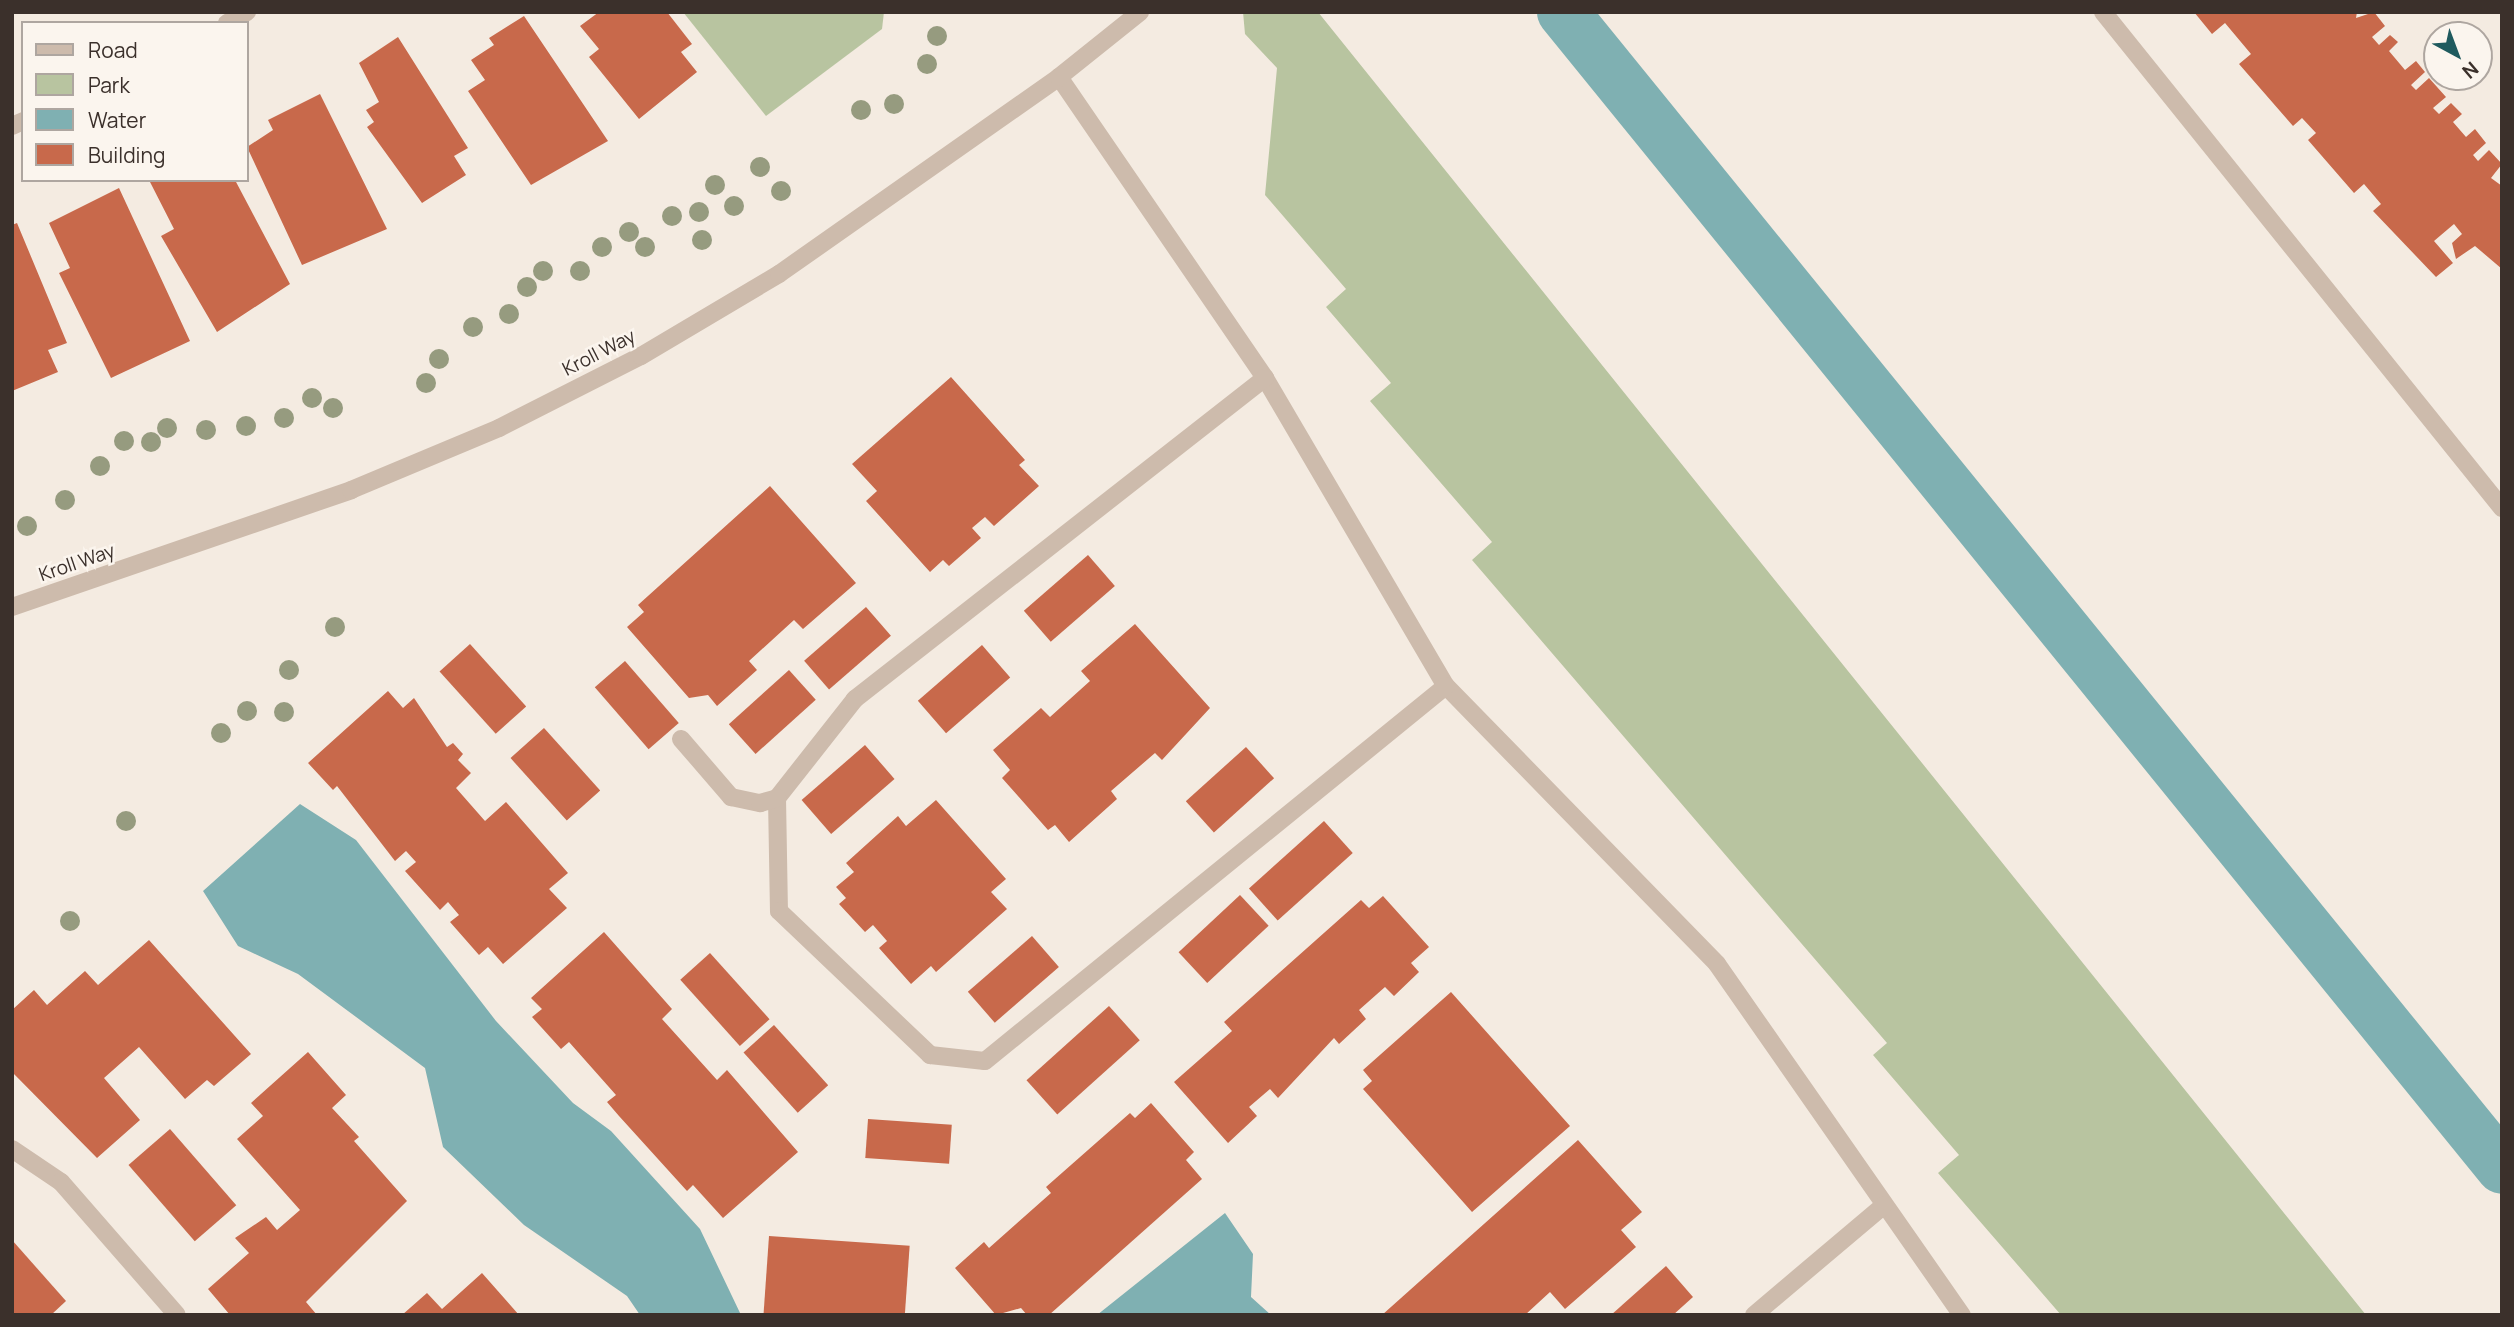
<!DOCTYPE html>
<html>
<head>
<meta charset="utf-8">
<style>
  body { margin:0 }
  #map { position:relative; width:2514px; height:1327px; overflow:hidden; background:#f4ebe1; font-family:Manrope,sans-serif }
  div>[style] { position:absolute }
  .green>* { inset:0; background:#b8c4a0 }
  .water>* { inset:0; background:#7fb0b2 }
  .canal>* { height:52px; margin:-26px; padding:0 26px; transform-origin:26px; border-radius:26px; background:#7fb0b2 }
  .building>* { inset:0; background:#c8694b; transform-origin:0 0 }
  .minor>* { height:18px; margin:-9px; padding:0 9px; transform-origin:9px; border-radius:9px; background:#cdbbac }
  .trees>* { width:20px; height:20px; margin:-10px; border-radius:50%; background:#969b7f }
  span { translate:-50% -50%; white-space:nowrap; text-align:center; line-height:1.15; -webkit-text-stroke:5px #fbf5ee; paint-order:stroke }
  .street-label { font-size:19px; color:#3b302b }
  .frame { position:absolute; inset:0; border:14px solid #3b302b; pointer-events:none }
  .legend { position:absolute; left:21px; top:21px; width:228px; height:161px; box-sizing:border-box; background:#fbf5ee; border:2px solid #aea6a0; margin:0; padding:9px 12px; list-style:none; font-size:21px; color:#3b302b }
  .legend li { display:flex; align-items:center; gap:14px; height:35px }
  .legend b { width:35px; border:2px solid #aea6a0 }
  .north { position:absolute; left:2423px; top:21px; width:70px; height:70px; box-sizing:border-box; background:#fbf5ee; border:2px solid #aea6a0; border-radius:50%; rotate:139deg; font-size:19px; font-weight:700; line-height:28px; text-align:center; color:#3b302b }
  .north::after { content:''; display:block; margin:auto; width:24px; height:32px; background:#1f5a5e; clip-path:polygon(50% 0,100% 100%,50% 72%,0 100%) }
</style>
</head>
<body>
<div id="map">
  <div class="green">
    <div style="clip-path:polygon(683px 12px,884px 12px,882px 29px,766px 116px)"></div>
    <div style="clip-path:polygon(1243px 12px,1318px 12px,2366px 1315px,2061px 1315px,1938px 1173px,1959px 1155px,1873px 1055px,1887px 1043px,1472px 560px,1492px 542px,1370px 401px,1391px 383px,1326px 307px,1346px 289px,1265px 195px,1277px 68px,1245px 34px)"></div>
  </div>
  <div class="water">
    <div style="clip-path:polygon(300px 804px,356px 840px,496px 1021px,573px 1103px,611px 1131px,700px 1229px,741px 1315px,640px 1315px,627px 1296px,524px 1225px,443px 1147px,425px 1068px,298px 974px,238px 946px,203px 891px)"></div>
    <div style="clip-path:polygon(1225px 1213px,1253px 1254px,1251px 1297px,1271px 1315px,1097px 1315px)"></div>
  </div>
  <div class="canal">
    <div style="left:1563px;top:12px;width:1489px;rotate:50.91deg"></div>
  </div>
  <div class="building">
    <div style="clip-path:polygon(599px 12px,667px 12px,692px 44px,681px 52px,697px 72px,639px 119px,589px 57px,599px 49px,580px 26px)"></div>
    <div style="clip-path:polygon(2194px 12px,2357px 12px,2356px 18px,2374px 12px,2385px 26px,2372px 37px,2379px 45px,2390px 35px,2398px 42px,2389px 51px,2405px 70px,2416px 61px,2425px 72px,2411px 85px,2416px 90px,2429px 78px,2446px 97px,2433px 108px,2439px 114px,2451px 103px,2462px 114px,2453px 122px,2466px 137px,2475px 129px,2486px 143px,2473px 155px,2478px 161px,2489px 150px,2502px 164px,2491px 178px,2502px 186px,2502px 269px,2475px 246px,2456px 259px,2452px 243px,2462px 234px,2454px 224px,2434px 241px,2453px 263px,2436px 277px,2373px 211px,2381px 204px,2364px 184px,2354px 193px,2308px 140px,2316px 133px,2302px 118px,2293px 126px,2239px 64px,2251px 54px,2225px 23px,2212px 34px)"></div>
    <div style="clip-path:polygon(524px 16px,608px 141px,531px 185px,468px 91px,485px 80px,471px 60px,494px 45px,489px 38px)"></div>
    <div style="clip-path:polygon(398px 37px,468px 148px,454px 156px,466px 175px,422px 203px,367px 127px,374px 122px,366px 110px,379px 102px,359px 63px)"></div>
    <div style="clip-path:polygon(320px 94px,387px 229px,302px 265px,247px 147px,273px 130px,268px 120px)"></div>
    <div style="clip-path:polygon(149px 180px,235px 180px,290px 284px,217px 332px,161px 236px,174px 229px)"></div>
    <div style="clip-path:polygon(119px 188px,190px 341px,111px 378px,59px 273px,70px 268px,49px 223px)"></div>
    <div style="clip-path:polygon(17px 223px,67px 343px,48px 350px,58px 372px,12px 391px,12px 225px)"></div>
    <div style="clip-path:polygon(951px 377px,1025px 460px,1019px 465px,1039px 486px,994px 526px,985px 517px,972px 528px,981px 538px,949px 566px,943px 560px,930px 572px,866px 501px,877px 491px,852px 464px)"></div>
    <div style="clip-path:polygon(770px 486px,856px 583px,803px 629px,794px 620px,749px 661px,757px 670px,717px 706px,708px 695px,689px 698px,627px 627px,644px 612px,638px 605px)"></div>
    <div style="left:1088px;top:555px;width:41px;height:85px;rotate:49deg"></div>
    <div style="left:866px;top:607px;width:38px;height:82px;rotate:49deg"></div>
    <div style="clip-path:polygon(1135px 624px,1210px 708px,1162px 760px,1155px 753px,1111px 791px,1117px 799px,1069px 842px,1055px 825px,1048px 830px,1002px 778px,1010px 770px,993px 750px,1041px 708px,1050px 717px,1090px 681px,1081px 671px)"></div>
    <div style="left:470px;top:644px;width:84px;height:41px;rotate:48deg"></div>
    <div style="left:982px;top:645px;width:43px;height:85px;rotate:49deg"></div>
    <div style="left:625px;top:661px;width:82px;height:40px;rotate:49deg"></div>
    <div style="left:789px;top:670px;width:40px;height:81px;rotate:48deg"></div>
    <div style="clip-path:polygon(388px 691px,403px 708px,414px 698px,447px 747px,453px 743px,463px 754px,458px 760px,471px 773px,456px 788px,485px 821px,506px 802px,568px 873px,549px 889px,567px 908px,503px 964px,488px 947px,479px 955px,450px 922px,459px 915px,448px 902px,440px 910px,405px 871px,416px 862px,406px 851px,395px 861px,337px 786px,333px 790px,308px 763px)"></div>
    <div style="left:544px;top:728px;width:84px;height:45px;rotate:48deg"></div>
    <div style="left:865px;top:745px;width:45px;height:84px;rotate:49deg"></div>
    <div style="left:1246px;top:747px;width:42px;height:81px;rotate:48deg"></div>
    <div style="clip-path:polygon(936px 800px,1006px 879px,991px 892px,1007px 909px,936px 972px,931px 966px,911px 984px,879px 948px,887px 941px,873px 925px,865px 932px,839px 904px,846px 898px,836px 887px,854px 872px,846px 863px,898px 816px,906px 826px)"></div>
    <div style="left:1324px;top:821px;width:43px;height:101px;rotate:48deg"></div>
    <div style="left:1240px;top:895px;width:42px;height:84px;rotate:47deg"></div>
    <div style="clip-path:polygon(1383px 896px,1429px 947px,1411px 963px,1419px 972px,1394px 996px,1385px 987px,1359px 1010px,1366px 1019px,1339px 1044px,1334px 1038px,1278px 1098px,1270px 1089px,1249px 1107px,1257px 1116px,1228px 1143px,1174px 1082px,1232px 1031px,1224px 1022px,1361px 900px,1369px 908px)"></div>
    <div style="clip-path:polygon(604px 932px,672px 1009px,662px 1019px,717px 1080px,727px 1070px,798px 1152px,723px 1218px,693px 1185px,687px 1191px,619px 1116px,607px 1102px,616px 1095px,569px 1042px,561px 1049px,532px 1017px,542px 1009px,531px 998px)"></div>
    <div style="left:1032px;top:936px;width:41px;height:85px;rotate:49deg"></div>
    <div style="clip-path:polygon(149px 940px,251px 1054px,214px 1086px,207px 1080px,185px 1099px,139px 1047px,104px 1078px,140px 1120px,97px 1158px,12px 1072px,12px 1010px,34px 990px,47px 1005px,85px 971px,98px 985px)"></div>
    <div style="left:710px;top:953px;width:89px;height:40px;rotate:48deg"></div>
    <div style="clip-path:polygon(1451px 992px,1570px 1126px,1472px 1212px,1363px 1089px,1372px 1081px,1363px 1070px)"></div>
    <div style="left:1109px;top:1006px;width:46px;height:111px;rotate:48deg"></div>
    <div style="left:774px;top:1025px;width:81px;height:41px;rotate:48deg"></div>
    <div style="clip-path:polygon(308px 1052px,346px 1095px,332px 1108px,359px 1137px,354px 1141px,407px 1201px,306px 1302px,317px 1315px,230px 1315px,208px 1289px,249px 1253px,235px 1238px,266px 1217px,277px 1230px,300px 1210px,237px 1139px,263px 1116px,251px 1103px)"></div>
    <div style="clip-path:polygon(1151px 1103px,1194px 1152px,1186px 1160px,1202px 1179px,1049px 1315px,1027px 1315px,1021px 1308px,996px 1315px,955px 1268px,984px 1242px,989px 1248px,1051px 1193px,1046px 1187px,1130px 1113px,1135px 1118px)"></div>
    <div style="left:868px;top:1119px;width:84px;height:39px;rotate:4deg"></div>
    <div style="left:170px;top:1129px;width:101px;height:55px;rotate:49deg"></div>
    <div style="clip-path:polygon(1578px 1140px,1642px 1212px,1621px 1230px,1636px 1247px,1565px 1309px,1550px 1292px,1525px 1315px,1382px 1315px)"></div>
    <div style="left:769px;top:1236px;width:141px;height:79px;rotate:4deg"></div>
    <div style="clip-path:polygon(12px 1240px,66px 1301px,51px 1315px,12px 1315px)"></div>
    <div style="clip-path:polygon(1666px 1266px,1693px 1297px,1673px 1315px,1611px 1315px)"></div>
    <div style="clip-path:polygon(482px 1273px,519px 1315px,402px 1315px,427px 1293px,442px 1309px)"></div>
  </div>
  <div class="minor">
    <div style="left:2103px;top:12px;width:637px;rotate:51.19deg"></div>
    <div style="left:227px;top:23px;width:23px;rotate:-29deg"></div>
    <div style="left:1059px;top:77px;width:365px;rotate:55.6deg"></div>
    <div style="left:1265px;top:378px;width:357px;rotate:59.6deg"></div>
    <div style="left:1446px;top:686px;width:388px;rotate:45.7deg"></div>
    <div style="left:1717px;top:964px;width:428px;rotate:55.1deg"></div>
    <div style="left:12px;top:126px;width:12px;rotate:-24deg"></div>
    <div style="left:1265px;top:378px;width:521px;rotate:141.94deg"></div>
    <div style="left:855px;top:699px;width:126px;rotate:128.2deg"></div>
    <div style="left:777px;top:798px;width:113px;rotate:89deg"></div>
    <div style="left:779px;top:911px;width:209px;rotate:43.6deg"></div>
    <div style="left:930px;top:1055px;width:55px;rotate:6.2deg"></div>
    <div style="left:985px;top:1061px;width:594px;rotate:-39.13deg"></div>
    <div style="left:12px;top:607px;width:359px;rotate:-19deg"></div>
    <div style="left:351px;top:490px;width:160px;rotate:-22.7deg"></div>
    <div style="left:499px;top:428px;width:159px;rotate:-26.9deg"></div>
    <div style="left:641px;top:356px;width:161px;rotate:-30.7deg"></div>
    <div style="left:779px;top:274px;width:342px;rotate:-35.1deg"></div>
    <div style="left:1059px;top:77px;width:104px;rotate:-38.7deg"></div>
    <div style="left:681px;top:739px;width:77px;rotate:49.2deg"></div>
    <div style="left:731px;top:797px;width:30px;rotate:12deg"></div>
    <div style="left:760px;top:803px;width:18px;rotate:-16deg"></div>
    <div style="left:12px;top:1149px;width:59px;rotate:34deg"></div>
    <div style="left:61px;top:1182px;width:176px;rotate:48.9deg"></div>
    <div style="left:1754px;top:1315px;width:170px;rotate:-40.2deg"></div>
  </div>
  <div class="trees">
    <div style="left:937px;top:36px"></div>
    <div style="left:927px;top:64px"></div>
    <div style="left:894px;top:104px"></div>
    <div style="left:861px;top:110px"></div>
    <div style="left:760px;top:167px"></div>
    <div style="left:715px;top:185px"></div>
    <div style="left:781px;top:191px"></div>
    <div style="left:734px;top:206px"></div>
    <div style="left:699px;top:212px"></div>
    <div style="left:672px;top:216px"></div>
    <div style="left:629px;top:232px"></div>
    <div style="left:702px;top:240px"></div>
    <div style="left:602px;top:247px"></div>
    <div style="left:645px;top:247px"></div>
    <div style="left:543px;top:271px"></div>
    <div style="left:580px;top:271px"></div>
    <div style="left:527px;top:287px"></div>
    <div style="left:509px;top:314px"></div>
    <div style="left:473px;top:327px"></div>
    <div style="left:439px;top:359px"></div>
    <div style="left:426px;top:383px"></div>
    <div style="left:312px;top:398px"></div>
    <div style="left:333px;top:408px"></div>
    <div style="left:284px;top:418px"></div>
    <div style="left:246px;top:426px"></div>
    <div style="left:167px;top:428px"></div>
    <div style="left:206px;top:430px"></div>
    <div style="left:124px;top:441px"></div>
    <div style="left:151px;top:442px"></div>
    <div style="left:100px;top:466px"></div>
    <div style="left:65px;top:500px"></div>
    <div style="left:27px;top:526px"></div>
    <div style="left:335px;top:627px"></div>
    <div style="left:289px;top:670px"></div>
    <div style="left:247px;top:711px"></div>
    <div style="left:284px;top:712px"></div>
    <div style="left:221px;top:733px"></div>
    <div style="left:126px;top:821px"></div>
    <div style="left:70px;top:921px"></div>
  </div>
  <div class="street-label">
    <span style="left:599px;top:353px;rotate:-27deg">Kroll Way</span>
    <span style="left:77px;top:563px;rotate:-19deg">Kroll Way</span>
  </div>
  <div class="frame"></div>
  <ul class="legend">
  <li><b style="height:9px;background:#cdbbac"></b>Road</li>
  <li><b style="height:19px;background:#b8c4a0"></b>Park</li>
  <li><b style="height:19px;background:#7fb0b2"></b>Water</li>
  <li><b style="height:19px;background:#c8694b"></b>Building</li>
  </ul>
  <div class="north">N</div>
</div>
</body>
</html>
